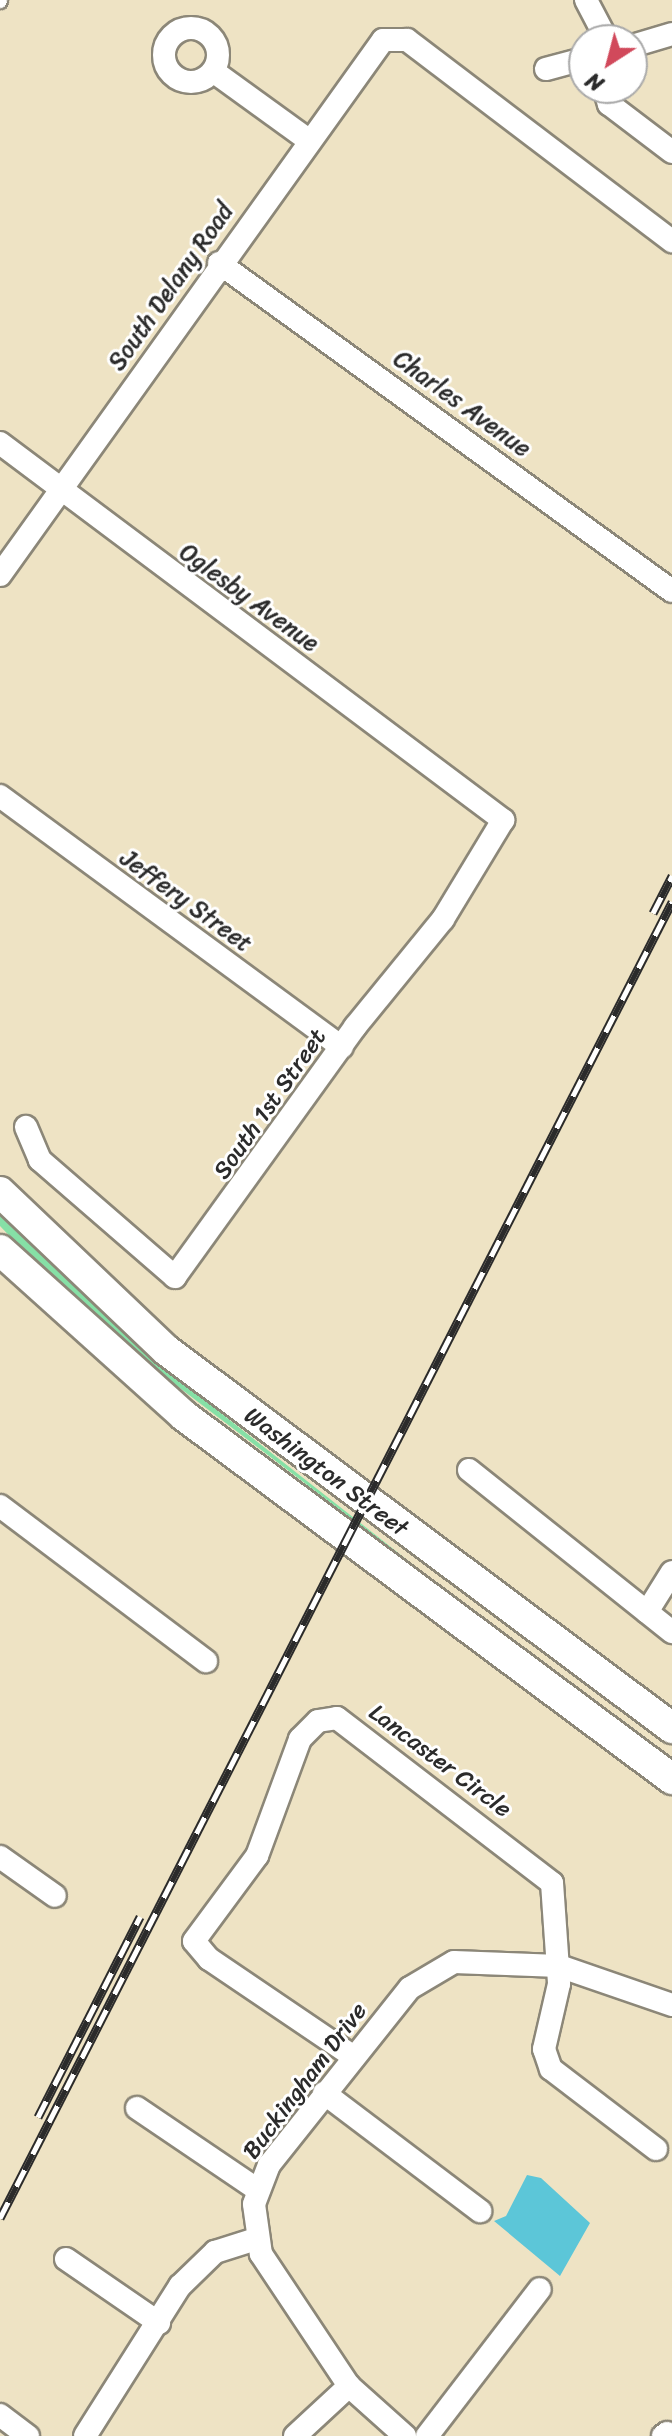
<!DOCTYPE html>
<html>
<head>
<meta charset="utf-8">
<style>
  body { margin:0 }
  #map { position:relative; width:672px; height:2436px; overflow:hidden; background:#eee3c4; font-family:Sriracha,sans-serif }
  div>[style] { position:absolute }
  .green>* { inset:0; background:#86e0a6 }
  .water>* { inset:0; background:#5cc6d8 }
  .roads { filter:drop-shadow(2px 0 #8c8778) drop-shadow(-2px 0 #8c8778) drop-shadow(0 2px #8c8778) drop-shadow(0 -2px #8c8778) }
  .service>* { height:11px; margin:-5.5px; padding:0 5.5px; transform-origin:5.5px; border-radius:5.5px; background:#fff }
  .minor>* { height:22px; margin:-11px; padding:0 11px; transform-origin:11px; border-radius:11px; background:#fff }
  .minor>.ring { margin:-11px; padding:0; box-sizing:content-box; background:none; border:22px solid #fff; border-radius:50% }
  .secondary>* { height:30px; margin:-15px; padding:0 15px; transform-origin:15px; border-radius:15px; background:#fff }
  .rail>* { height:9px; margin-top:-4.5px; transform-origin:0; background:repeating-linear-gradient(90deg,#fff 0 18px,#2b2b2b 0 36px); box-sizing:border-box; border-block:2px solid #2b2b2b }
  span { translate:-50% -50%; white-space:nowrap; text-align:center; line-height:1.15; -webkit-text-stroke:6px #fff; paint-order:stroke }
  .street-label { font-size:24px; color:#2b2b2b }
  .north { position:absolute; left:568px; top:24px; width:80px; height:80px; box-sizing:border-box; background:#fff; border:2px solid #aaa; border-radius:50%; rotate:216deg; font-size:22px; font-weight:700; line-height:32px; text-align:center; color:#2b2b2b }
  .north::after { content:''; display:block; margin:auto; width:28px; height:36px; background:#d1495b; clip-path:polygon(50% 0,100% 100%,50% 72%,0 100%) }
</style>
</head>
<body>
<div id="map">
  <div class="green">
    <div style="clip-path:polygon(0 1216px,146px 1354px,453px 1596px,139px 1357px,23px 1250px,0 1226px)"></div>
  </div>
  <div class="water">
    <div style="clip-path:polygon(527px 2175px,541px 2178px,590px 2223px,560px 2276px,494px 2221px,506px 2216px)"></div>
  </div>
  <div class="roads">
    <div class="service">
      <div style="left:0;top:2px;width:2px;rotate:-63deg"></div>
    </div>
    <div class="minor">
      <div style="left:586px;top:0;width:45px;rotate:62.3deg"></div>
      <div class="ring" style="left:164px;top:28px;width:32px;height:32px"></div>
      <div style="left:632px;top:46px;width:42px;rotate:-16.7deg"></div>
      <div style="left:546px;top:69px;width:39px;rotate:-15deg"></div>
      <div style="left:213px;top:71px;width:116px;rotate:35.9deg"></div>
      <div style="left:604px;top:88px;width:17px;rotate:73deg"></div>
      <div style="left:609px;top:104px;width:79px;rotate:37.3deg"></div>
      <div style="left:219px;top:263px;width:559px;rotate:35.91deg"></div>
      <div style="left:0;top:443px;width:629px;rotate:36.85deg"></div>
      <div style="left:503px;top:820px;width:116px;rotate:121.2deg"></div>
      <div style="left:443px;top:919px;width:139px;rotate:129.2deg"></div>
      <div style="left:355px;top:1027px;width:308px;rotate:125.8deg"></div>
      <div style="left:175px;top:1277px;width:179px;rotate:-139.1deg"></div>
      <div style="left:40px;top:1160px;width:36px;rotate:-113deg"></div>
      <div style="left:0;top:575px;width:658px;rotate:-54.4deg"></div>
      <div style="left:383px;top:40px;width:24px"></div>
      <div style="left:407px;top:40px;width:333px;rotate:37.2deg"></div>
      <div style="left:0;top:796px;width:424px;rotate:36.3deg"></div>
      <div style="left:469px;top:1470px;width:260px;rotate:38.6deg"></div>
      <div style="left:0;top:1506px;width:258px;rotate:37deg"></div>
      <div style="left:647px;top:1612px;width:47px;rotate:-58deg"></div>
      <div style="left:0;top:1857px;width:67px;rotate:35.3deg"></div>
      <div style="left:354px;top:2057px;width:175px;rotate:-145.9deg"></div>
      <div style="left:209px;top:1959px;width:23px;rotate:-130deg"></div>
      <div style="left:194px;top:1941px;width:106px;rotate:-53.5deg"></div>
      <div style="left:257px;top:1856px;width:125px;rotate:-69.8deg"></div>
      <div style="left:300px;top:1739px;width:25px;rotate:-45deg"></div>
      <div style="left:318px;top:1721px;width:19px;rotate:-9deg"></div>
      <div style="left:337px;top:1718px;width:271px;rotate:37.5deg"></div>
      <div style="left:552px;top:1883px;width:101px;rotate:86deg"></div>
      <div style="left:559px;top:1984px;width:67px;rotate:103deg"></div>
      <div style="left:544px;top:2049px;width:21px;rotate:71deg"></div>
      <div style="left:551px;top:2069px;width:132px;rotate:37.3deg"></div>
      <div style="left:324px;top:2093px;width:196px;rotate:37.1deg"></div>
      <div style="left:137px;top:2108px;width:146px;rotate:34.1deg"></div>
      <div style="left:66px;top:2259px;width:113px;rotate:34.5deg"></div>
      <div style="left:0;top:2415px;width:35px;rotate:37deg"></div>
      <div style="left:85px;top:2436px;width:178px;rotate:-57.7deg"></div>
      <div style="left:180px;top:2286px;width:49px;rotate:-44.2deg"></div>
      <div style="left:215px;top:2252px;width:43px;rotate:-17.6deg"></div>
      <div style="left:295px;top:2436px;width:74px;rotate:-42.8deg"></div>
      <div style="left:405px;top:2436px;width:75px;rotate:-138.2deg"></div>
      <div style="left:349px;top:2386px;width:159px;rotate:-123.7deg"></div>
      <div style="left:261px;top:2254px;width:50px;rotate:-98deg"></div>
      <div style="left:254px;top:2204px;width:42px;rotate:-69deg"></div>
      <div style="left:269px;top:2165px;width:226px;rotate:-51.5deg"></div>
      <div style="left:410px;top:1988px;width:51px;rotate:-30.6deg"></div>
      <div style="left:454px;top:1962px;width:105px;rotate:2.2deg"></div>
      <div style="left:559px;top:1966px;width:120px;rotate:19deg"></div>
      <div style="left:427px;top:2436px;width:185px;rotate:-52.5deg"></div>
      <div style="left:663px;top:2436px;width:5px;rotate:-37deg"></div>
    </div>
    <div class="secondary">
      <div style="left:0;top:1192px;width:229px;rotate:43.6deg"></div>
      <div style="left:166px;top:1350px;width:632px;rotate:36.76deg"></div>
      <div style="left:0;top:1250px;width:246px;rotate:42deg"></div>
      <div style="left:183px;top:1415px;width:610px;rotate:36.66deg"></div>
    </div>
  </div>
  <div class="rail">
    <div style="left:653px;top:913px;width:42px;rotate:-62.8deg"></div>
    <div style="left:38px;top:2117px;width:225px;rotate:-63deg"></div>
    <div style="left:0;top:2218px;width:1478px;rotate:-62.95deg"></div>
  </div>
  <div class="street-label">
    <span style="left:171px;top:287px;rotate:-55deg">South Delany Road</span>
    <span style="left:462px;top:404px;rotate:36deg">Charles Avenue</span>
    <span style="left:249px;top:598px;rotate:36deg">Oglesby Avenue</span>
    <span style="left:186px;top:901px;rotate:36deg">Jeffery Street</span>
    <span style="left:270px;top:1104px;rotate:-55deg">South 1st Street</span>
    <span style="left:326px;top:1472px;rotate:37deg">Washington Street</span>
    <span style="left:440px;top:1761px;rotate:37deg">Lancaster Circle</span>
    <span style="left:305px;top:2081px;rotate:-53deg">Buckingham Drive</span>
  </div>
  <div class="north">N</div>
</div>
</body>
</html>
